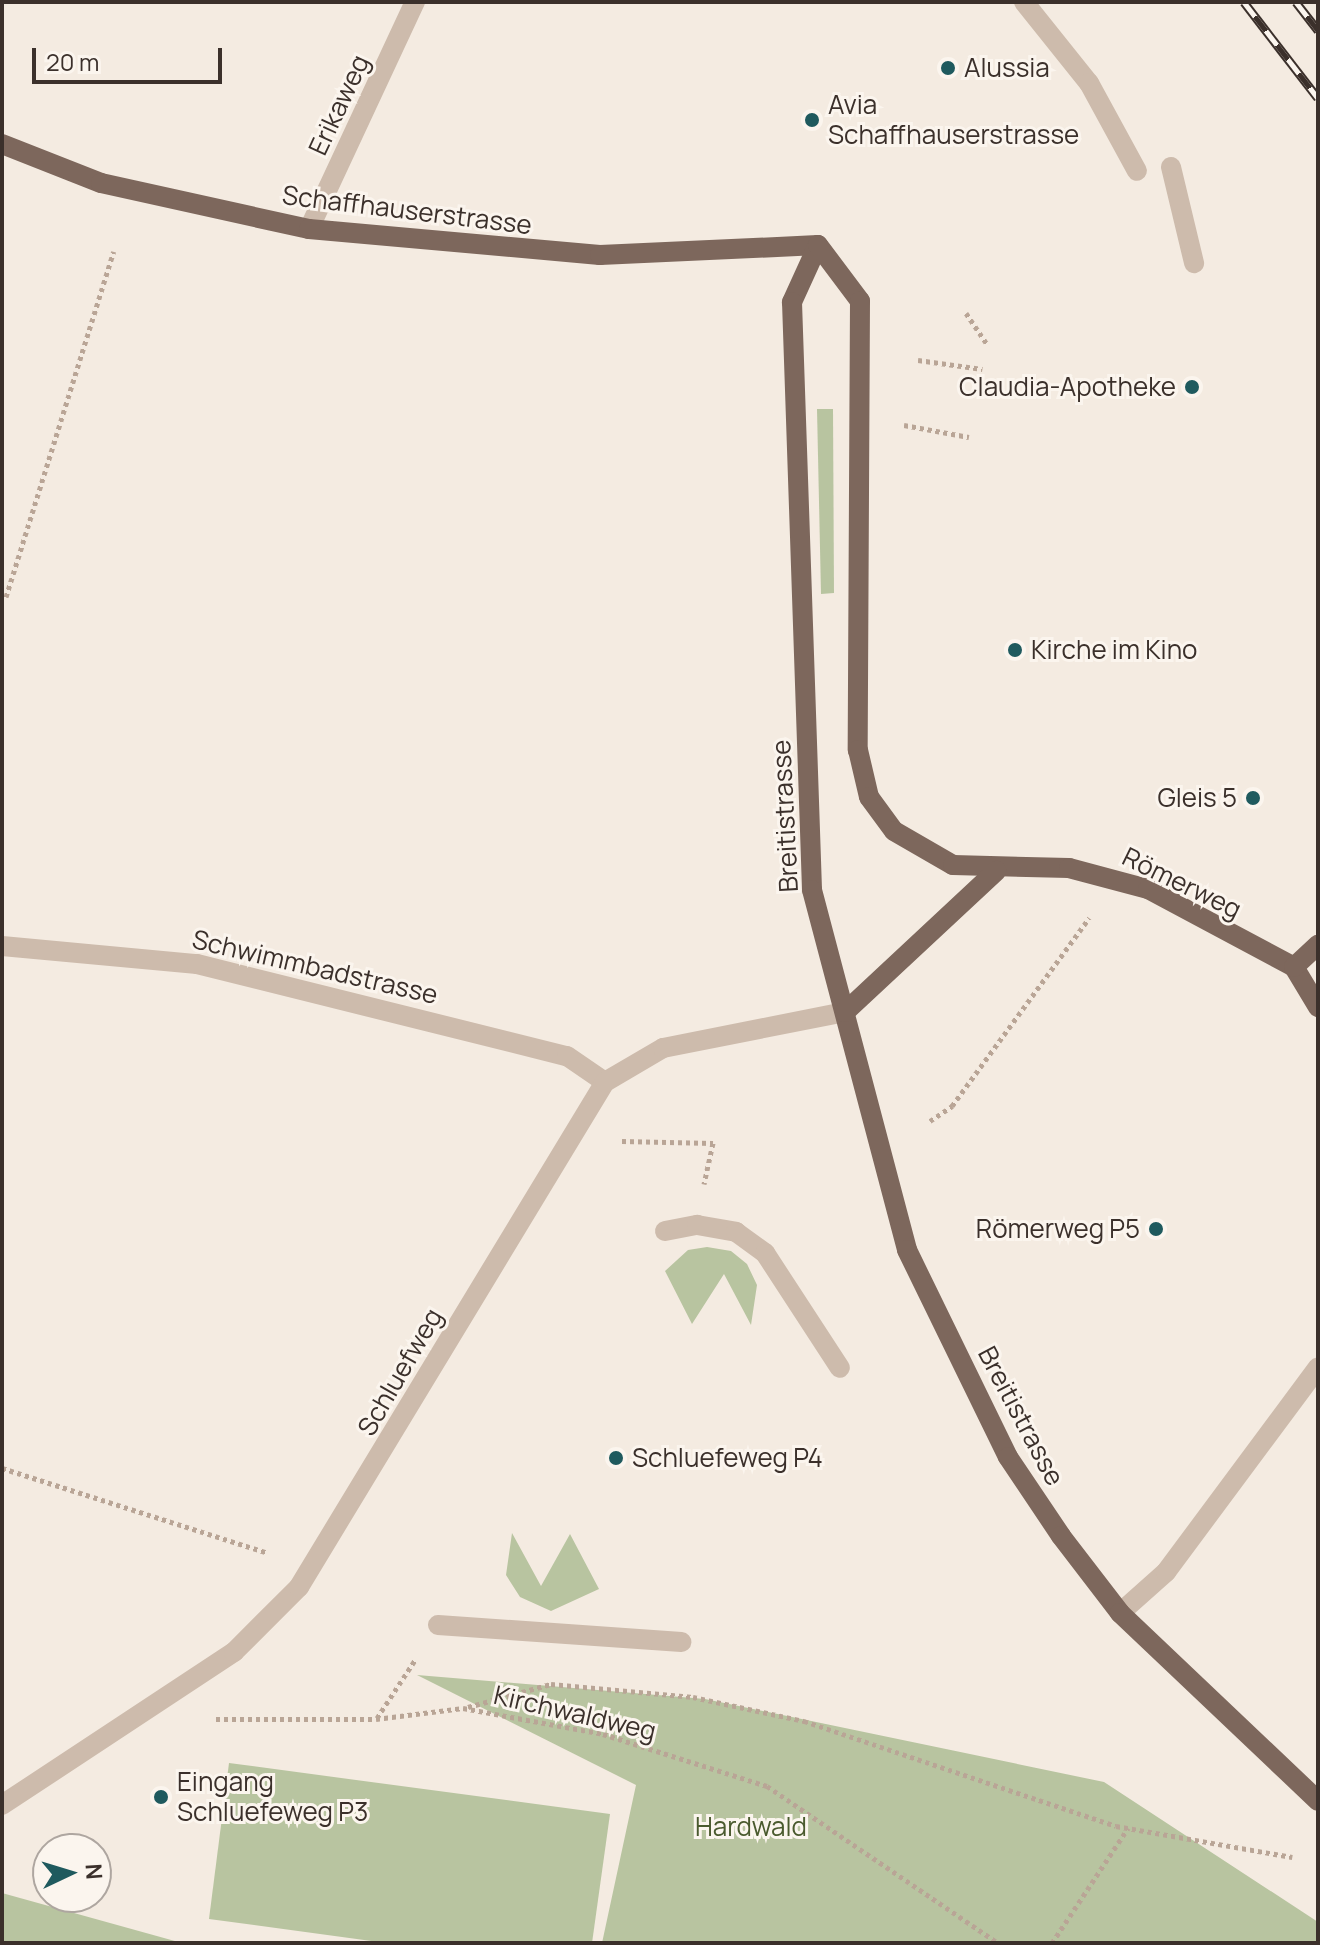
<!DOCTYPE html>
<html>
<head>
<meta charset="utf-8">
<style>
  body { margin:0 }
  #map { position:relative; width:1320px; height:1945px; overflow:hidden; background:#f4ebe1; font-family:Manrope,sans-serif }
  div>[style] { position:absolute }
  .green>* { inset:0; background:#b8c4a0 }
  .path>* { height:5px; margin-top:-2.5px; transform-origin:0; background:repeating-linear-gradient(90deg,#b9a596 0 4px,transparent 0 8px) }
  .lane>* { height:20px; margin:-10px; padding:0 10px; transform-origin:10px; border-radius:10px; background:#cdbbac }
  .street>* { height:20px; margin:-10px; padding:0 10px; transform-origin:10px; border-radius:10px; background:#cdbbac }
  .primary>* { height:20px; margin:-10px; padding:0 10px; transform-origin:10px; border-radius:10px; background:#7d675c }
  .rail>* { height:9px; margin-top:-4.5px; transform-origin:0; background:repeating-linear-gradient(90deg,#fbf5ee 0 18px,#3b302b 0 36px); box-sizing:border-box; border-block:2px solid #3b302b }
  .dots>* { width:22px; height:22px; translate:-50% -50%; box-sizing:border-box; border:4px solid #fbf5ee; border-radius:50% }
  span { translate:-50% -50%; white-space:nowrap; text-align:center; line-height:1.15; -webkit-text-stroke:6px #fbf5ee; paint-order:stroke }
  .poi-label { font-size:26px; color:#3b302b }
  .left { translate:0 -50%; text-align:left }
  .right { translate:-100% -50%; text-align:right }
  .street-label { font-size:26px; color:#3b302b }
  .park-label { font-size:26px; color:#4a5a2e }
  .frame { position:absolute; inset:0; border:4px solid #3b302b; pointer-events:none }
  .north { position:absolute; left:32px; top:1833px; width:80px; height:80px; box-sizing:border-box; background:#fbf5ee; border:2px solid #aea6a0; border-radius:50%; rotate:86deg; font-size:22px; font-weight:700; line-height:32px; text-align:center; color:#3b302b }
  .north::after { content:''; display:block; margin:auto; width:28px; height:36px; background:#1f5a5e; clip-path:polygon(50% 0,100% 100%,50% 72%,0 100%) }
  .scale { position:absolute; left:32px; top:48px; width:190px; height:36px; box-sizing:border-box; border:4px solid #3b302b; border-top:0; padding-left:10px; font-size:24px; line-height:28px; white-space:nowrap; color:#3b302b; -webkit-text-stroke:6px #fbf5ee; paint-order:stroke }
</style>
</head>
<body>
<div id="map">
  <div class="green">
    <div style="clip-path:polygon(817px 409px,833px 409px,834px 593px,821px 594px)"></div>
    <div style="clip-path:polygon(707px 1247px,731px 1251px,747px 1264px,757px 1285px,751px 1325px,724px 1274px,692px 1324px,665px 1271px,688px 1250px)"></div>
    <div style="clip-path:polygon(512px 1533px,541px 1586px,570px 1534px,599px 1589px,551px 1611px,520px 1597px,506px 1575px)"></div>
    <div style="clip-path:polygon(417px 1675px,705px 1699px,1104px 1782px,1318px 1922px,1318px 1943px,602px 1943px,636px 1785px)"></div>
    <div style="clip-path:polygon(229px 1763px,610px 1814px,592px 1943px,386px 1943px,209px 1919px)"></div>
    <div style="clip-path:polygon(2px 1893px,182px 1943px,2px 1943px)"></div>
  </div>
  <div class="path">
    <div style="left:966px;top:313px;width:37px;rotate:56deg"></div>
    <div style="left:918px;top:360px;width:65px;rotate:8deg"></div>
    <div style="left:904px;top:425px;width:66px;rotate:10.5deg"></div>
    <div style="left:6px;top:597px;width:362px;rotate:-72.7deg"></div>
    <div style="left:930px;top:1121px;width:27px;rotate:-34deg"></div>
    <div style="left:952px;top:1106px;width:233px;rotate:-53.9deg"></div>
    <div style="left:622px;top:1141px;width:91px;rotate:1.3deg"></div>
    <div style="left:713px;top:1143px;width:42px;rotate:102.4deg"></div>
    <div style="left:2px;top:1468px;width:279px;rotate:17.7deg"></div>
    <div style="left:468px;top:1707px;width:86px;rotate:-15.5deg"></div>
    <div style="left:551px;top:1684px;width:143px;rotate:5.2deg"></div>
    <div style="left:693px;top:1697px;width:114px;rotate:12.2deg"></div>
    <div style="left:804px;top:1721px;width:329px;rotate:18.6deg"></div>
    <div style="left:1116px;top:1826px;width:179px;rotate:10deg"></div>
    <div style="left:377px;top:1718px;width:69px;rotate:-56.8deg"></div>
    <div style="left:216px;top:1719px;width:160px"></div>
    <div style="left:376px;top:1719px;width:88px;rotate:-7.2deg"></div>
    <div style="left:463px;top:1708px;width:142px;rotate:10.5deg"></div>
    <div style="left:603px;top:1734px;width:172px;rotate:17.6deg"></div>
    <div style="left:767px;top:1786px;width:279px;rotate:34.2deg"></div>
    <div style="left:1052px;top:1943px;width:138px;rotate:-56.5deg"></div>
  </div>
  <div class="lane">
    <div style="left:1171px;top:167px;width:99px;rotate:76.5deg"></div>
    <div style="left:665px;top:1231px;width:33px;rotate:-11deg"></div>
    <div style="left:697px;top:1225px;width:40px;rotate:10deg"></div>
    <div style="left:736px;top:1232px;width:36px;rotate:36deg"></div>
    <div style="left:765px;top:1253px;width:137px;rotate:56.9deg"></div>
    <div style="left:1120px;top:1613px;width:62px;rotate:-41.7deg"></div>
    <div style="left:1166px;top:1572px;width:255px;rotate:-53.4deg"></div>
    <div style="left:438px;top:1625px;width:244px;rotate:4deg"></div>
  </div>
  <div class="street">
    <div style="left:1024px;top:2px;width:104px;rotate:51.3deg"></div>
    <div style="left:1089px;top:83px;width:100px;rotate:61.4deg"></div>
    <div style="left:309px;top:229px;width:251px;rotate:-65deg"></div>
    <div style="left:2px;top:946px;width:196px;rotate:5.3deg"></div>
    <div style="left:197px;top:964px;width:381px;rotate:14deg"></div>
    <div style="left:567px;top:1056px;width:46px;rotate:34.4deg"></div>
    <div style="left:2px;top:1805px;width:278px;rotate:-33.4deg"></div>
    <div style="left:234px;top:1652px;width:92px;rotate:-45deg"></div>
    <div style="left:299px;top:1587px;width:590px;rotate:-58.79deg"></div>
    <div style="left:605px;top:1082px;width:67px;rotate:-30.4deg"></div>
    <div style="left:663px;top:1048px;width:186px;rotate:-11.2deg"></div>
  </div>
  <div class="primary">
    <div style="left:2px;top:144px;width:106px;rotate:21.5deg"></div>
    <div style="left:101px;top:183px;width:213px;rotate:12.5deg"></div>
    <div style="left:309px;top:229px;width:292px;rotate:5.1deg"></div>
    <div style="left:600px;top:255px;width:218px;rotate:-2.6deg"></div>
    <div style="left:818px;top:245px;width:63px;rotate:114.5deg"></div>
    <div style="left:792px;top:302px;width:588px;rotate:88.05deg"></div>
    <div style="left:812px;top:890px;width:372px;rotate:75.2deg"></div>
    <div style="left:907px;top:1250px;width:230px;rotate:64deg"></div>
    <div style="left:1008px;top:1457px;width:95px;rotate:56.1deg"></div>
    <div style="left:1061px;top:1536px;width:97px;rotate:52.5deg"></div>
    <div style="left:1120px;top:1613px;width:273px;rotate:43.5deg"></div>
    <div style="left:818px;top:245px;width:70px;rotate:53.1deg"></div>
    <div style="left:860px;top:301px;width:449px;rotate:90.3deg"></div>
    <div style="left:858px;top:750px;width:48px;rotate:76.8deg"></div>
    <div style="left:869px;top:797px;width:42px;rotate:53.7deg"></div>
    <div style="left:894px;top:831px;width:68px;rotate:30deg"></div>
    <div style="left:953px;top:865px;width:116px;rotate:1.5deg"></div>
    <div style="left:1069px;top:868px;width:82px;rotate:14.9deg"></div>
    <div style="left:1148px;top:889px;width:166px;rotate:28.1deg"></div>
    <div style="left:1294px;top:967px;width:47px;rotate:59deg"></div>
    <div style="left:1294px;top:967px;width:33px;rotate:-43deg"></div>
    <div style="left:845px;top:1012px;width:207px;rotate:-43deg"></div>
  </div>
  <div class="rail">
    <div style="left:1244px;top:2px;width:121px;rotate:52.4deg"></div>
    <div style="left:1296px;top:2px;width:36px;rotate:52deg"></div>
  </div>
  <div class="dots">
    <div style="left:948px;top:68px;background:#1f5a5e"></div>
    <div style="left:812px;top:120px;background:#1f5a5e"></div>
    <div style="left:1192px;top:387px;background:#1f5a5e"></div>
    <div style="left:1015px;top:650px;background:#1f5a5e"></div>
    <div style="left:1253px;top:798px;background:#1f5a5e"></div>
    <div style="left:1156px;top:1229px;background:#1f5a5e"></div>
    <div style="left:616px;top:1458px;background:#1f5a5e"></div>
    <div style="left:161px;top:1797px;background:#1f5a5e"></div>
  </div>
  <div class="poi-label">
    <span class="left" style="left:964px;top:68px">Alussia</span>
    <span class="left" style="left:828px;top:120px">Avia<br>Schaffhauserstrasse</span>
    <span class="right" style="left:1176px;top:387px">Claudia-Apotheke</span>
    <span class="left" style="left:1031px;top:650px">Kirche im Kino</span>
    <span class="right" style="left:1237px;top:798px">Gleis 5</span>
    <span class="right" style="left:1140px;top:1229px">Römerweg P5</span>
    <span class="left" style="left:632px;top:1458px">Schluefeweg P4</span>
    <span class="left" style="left:177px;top:1797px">Eingang<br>Schluefeweg P3</span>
  </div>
  <div class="street-label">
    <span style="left:339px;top:105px;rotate:-65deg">Erikaweg</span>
    <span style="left:407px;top:210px;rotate:7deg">Schaffhauserstrasse</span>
    <span style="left:785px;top:816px;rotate:-93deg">Breitistrasse</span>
    <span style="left:1182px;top:883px;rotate:26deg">Römerweg</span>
    <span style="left:315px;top:967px;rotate:13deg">Schwimmbadstrasse</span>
    <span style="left:400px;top:1372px;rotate:-60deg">Schluefweg</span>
    <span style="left:1021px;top:1416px;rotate:62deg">Breitistrasse</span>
    <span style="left:575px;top:1713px;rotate:13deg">Kirchwaldweg</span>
  </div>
  <div class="park-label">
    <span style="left:751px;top:1827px">Hardwald</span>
  </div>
  <div class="frame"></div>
  <div class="north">N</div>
  <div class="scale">20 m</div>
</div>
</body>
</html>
